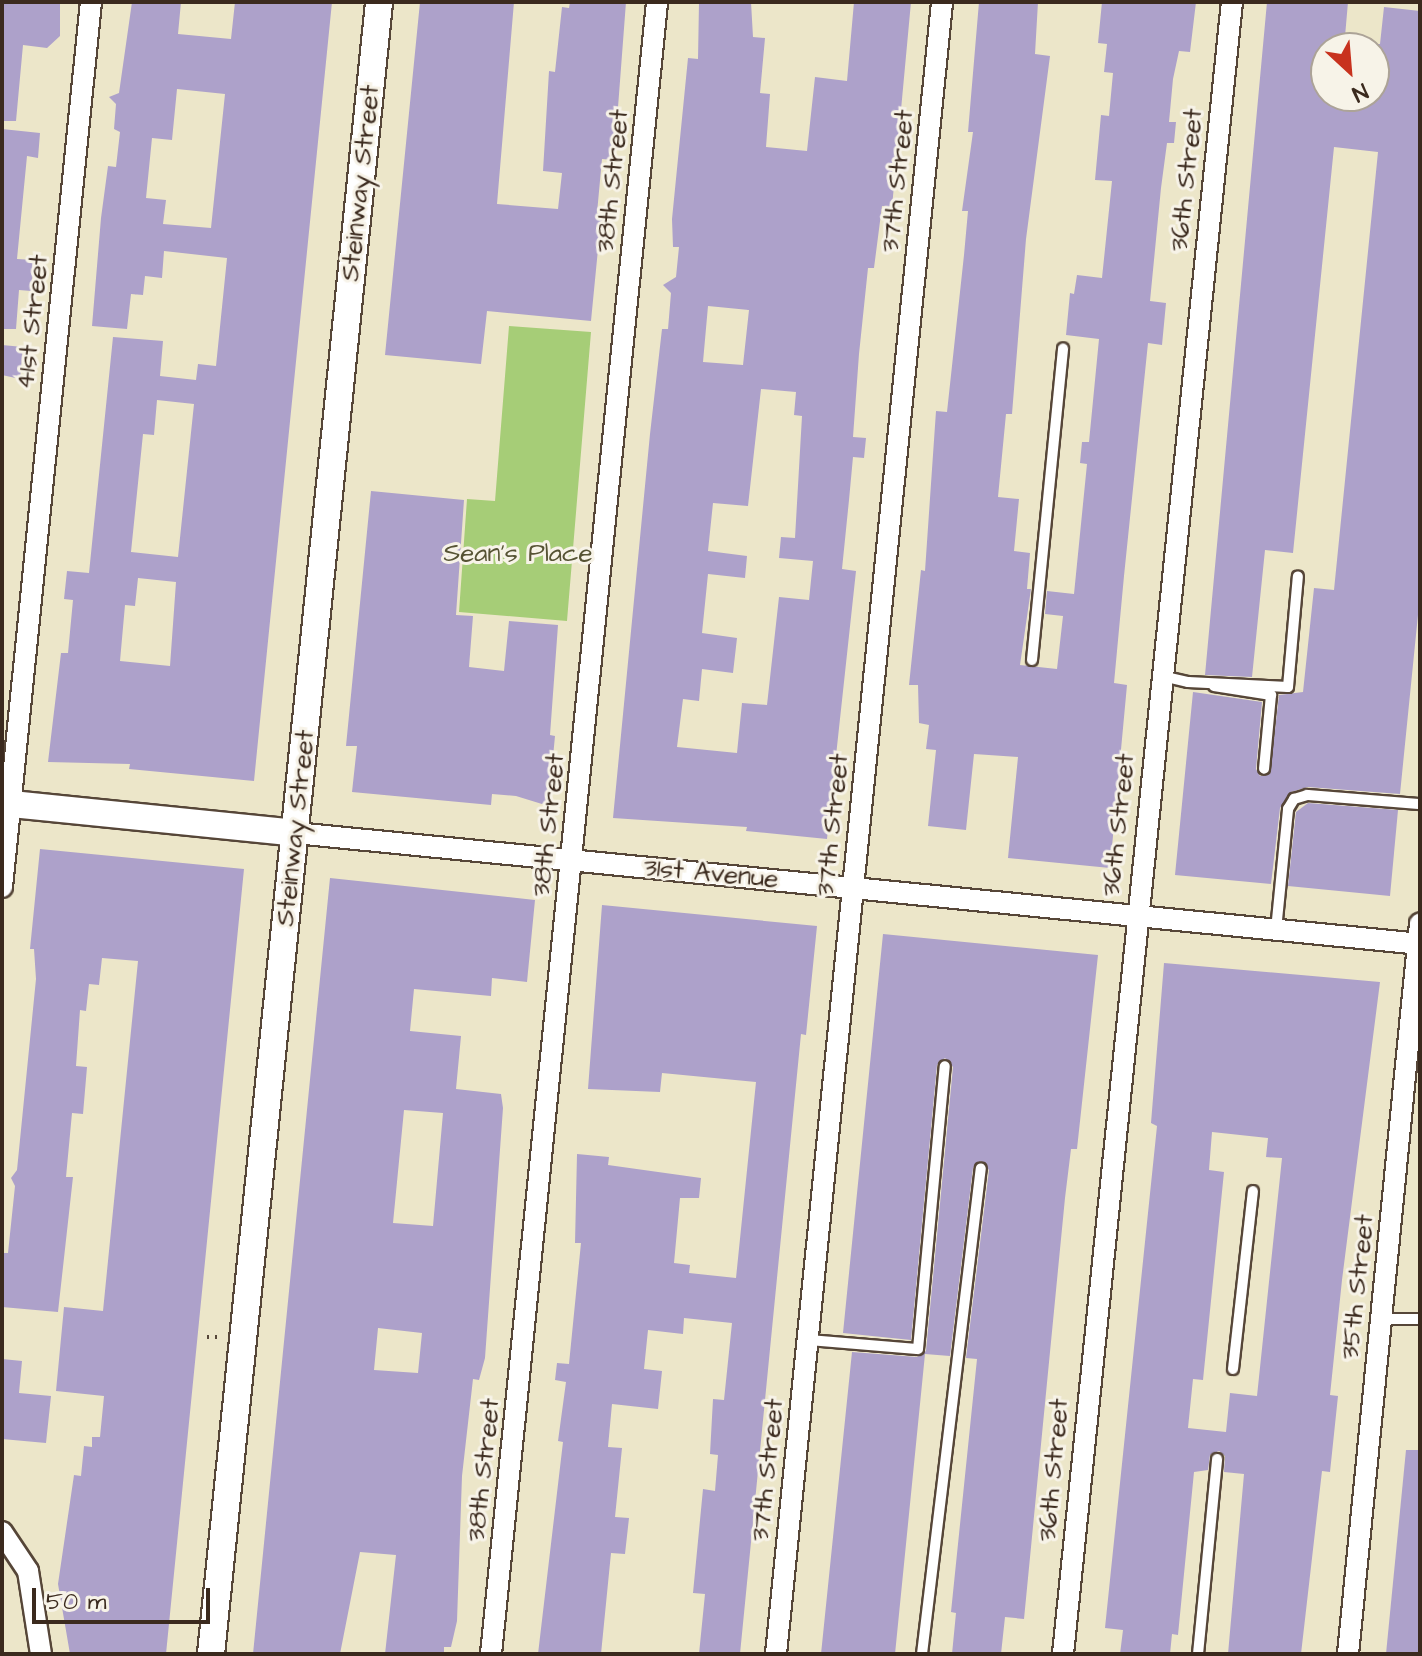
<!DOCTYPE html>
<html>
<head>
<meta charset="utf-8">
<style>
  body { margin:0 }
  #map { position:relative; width:1422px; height:1656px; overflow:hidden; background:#ece6c9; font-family:"Architects Daughter",sans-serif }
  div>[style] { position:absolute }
  .green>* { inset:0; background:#a6cd77 }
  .building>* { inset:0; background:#ada1ca }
  .path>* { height:4px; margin-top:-2px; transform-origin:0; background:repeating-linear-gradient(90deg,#564638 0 2px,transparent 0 8px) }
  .roads { filter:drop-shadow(2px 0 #564638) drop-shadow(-2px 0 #564638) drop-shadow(0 2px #564638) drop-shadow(0 -2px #564638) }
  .lane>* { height:10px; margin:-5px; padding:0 5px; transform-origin:5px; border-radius:5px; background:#fff }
  .street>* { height:20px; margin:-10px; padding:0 10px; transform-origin:10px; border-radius:10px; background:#fff }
  .secondary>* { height:26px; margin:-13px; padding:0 13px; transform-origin:13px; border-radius:13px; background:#fff }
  span { translate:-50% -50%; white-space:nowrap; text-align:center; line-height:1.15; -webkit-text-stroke:6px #f7f3e8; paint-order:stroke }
  .street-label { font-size:26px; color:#3b2a1e }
  .park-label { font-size:26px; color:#565334 }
  .frame { position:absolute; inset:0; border:4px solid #3b2a1e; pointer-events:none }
  .north { position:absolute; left:1310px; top:32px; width:80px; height:80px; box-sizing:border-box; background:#f7f3e8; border:2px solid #aca397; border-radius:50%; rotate:154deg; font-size:22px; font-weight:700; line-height:32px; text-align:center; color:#3b2a1e }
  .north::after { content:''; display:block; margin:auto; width:28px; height:36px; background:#c8321e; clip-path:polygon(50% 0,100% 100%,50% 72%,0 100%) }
  .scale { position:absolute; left:32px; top:1588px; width:178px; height:36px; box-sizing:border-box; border:4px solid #3b2a1e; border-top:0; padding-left:10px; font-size:24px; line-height:28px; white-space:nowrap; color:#3b2a1e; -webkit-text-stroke:6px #f7f3e8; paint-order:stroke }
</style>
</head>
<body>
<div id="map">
  <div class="green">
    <div style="clip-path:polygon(509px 326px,591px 332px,567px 621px,459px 612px,467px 499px,495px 501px)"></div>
  </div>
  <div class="building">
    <div style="clip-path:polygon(2px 2px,60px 2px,60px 36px,47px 48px,23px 45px,16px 121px,2px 121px)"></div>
    <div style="clip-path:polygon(evenodd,132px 2px,181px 2px,178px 34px,231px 39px,235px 2px,332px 2px,254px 781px,129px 769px,130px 764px,48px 762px,61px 653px,68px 653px,73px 600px,64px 599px,67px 571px,89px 573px,113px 337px,163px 341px,160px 376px,196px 380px,198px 364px,216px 366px,227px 258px,164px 251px,162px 278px,145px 276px,143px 295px,131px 294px,127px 329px,92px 326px,101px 218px,108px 166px,116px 167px,120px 132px,114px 129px,116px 104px,109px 97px,119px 93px,132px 2px,177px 89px,225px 94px,211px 228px,163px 224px,166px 200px,146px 198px,152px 138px,172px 140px,177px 89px,132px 2px,157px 400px,194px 404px,178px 557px,131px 552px,143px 434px,154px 435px,157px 400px,132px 2px,138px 578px,176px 582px,170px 666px,120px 661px,125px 605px,135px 606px,138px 578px)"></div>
    <div style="clip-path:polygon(420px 2px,514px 2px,497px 204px,558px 209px,562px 173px,543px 171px,549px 71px,555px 72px,562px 7px,569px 8px,570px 2px,626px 2px,614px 160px,602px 159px,597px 213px,608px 214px,605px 240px,599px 239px,591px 321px,487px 311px,481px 364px,385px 355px)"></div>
    <div style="clip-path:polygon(evenodd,699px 2px,751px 2px,753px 37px,765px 38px,760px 93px,770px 94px,766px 147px,807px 151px,815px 77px,847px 81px,854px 2px,911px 2px,892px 207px,882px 206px,874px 268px,868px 268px,859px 354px,853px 437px,866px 438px,864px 458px,853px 457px,849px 500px,842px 569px,856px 571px,827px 839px,746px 831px,747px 827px,613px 818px,650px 434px,662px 329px,668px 329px,671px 293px,663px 285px,676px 277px,679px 247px,673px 247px,672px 219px,688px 58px,698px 59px,699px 2px,708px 306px,749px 310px,743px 365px,703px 362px,708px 306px,699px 2px,761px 389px,796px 392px,794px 415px,802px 416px,795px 538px,781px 537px,779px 558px,813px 561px,809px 600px,779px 597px,767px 705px,742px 703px,737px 753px,677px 747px,683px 699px,699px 701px,702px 669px,733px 673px,737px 638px,702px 633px,708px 574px,745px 578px,747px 556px,708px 551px,713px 503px,748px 506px,761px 389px)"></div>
    <div style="clip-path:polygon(979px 2px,1038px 2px,1035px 54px,1050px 56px,1026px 239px,1012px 414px,1006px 414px,998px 497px,1019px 499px,1014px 551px,1030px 553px,1027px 589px,1031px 589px,1020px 665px,1057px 669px,1063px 616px,1045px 614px,1047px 591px,1074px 594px,1087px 464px,1080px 463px,1082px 442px,1089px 442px,1099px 339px,1066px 335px,1070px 293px,1074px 294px,1077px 275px,1102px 278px,1112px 181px,1095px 180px,1101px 115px,1109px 116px,1113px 73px,1104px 72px,1107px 44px,1098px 43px,1102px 2px,1196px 2px,1190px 52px,1179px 51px,1173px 79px,1169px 122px,1176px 122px,1174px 143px,1167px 143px,1161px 188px,1150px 301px,1166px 303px,1162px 345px,1148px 343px,1124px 576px,1114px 683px,1127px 685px,1110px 868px,1008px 858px,1018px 757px,974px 754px,966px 830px,928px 826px,936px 750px,926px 749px,929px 725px,919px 723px,918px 685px,909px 685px,921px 570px,925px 571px,936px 411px,947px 412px,964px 255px,968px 211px,962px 211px,973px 132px,968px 132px)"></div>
    <div style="clip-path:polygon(1267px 2px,1348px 2px,1344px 48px,1326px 48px,1326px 96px,1374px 96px,1374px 44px,1380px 44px,1384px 7px,1420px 11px,1420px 595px,1400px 794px,1308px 787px,1291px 792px,1280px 808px,1271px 884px,1175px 875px,1193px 692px,1262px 702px,1256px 769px,1260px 776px,1270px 774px,1279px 695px,1303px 692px,1314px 588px,1334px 590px,1378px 152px,1334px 147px,1293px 553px,1265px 550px,1252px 677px,1205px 675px)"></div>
    <div style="clip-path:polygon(2px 129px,40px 133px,38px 158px,27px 156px,17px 259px,34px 260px,31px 291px,19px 290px,16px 329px,2px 329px)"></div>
    <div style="clip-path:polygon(2px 345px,23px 347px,20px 379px,2px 375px)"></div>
    <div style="clip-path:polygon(371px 491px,464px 500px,456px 615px,473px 616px,469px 667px,504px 671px,509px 621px,558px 625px,550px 735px,555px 736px,549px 799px,542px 804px,516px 796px,492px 794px,491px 805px,352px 792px,357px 746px,346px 746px)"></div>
    <div style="clip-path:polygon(1308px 803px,1398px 810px,1390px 896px,1288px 886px,1296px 812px)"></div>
    <div style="clip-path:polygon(40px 849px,244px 869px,166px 1654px,70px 1654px,58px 1584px,74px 1475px,81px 1476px,84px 1446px,92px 1447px,92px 1437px,100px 1437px,104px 1396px,56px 1391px,64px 1307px,103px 1311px,138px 961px,102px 958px,99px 985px,89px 984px,86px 1011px,80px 1010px,76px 1066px,87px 1067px,83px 1114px,72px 1113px,66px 1177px,73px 1177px,58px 1312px,2px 1307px,2px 1253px,8px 1253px,15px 1186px,11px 1178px,17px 1170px,36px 979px,34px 949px,30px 949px)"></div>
    <div style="clip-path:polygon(evenodd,330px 878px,535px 900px,527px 982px,492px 978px,491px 996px,414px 989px,410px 1031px,461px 1036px,456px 1089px,501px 1094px,503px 1108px,485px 1358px,479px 1380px,473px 1379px,462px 1476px,457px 1621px,451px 1647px,444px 1647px,444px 1654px,385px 1654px,396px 1555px,360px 1552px,340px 1654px,253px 1654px,330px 878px,404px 1110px,443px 1113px,433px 1226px,393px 1223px,404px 1110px,330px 878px,378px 1328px,422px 1333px,418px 1373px,374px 1370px,378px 1328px)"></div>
    <div style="clip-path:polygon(602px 905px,817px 926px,806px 1035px,801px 1034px,740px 1654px,699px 1654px,705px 1594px,693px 1593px,703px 1489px,715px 1491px,718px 1455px,710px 1454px,713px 1399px,724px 1400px,732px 1323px,684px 1318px,683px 1334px,648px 1330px,644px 1369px,662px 1371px,658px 1409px,612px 1404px,608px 1447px,622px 1448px,615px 1517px,629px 1518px,625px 1554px,611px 1553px,601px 1654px,538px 1654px,563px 1442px,558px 1441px,566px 1382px,555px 1380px,557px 1363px,569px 1364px,581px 1243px,575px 1243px,577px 1154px,609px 1157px,608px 1165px,701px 1178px,699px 1198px,680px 1198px,674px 1263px,690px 1265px,689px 1273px,736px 1278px,756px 1082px,662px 1073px,660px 1092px,588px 1089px)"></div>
    <div style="clip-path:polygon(883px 934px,1098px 955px,1077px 1149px,1071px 1149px,1065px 1198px,1024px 1619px,1005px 1617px,1001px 1654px,952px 1654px,956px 1613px,951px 1612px,977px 1359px,966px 1358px,989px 1170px,981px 1161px,973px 1168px,950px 1356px,925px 1354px,895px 1654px,821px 1654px,852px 1352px,917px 1357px,926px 1351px,953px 1067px,945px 1058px,937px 1065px,911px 1340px,843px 1333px)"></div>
    <div style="clip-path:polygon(evenodd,1164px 963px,1380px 982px,1342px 1280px,1330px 1395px,1338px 1396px,1330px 1472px,1322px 1471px,1301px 1654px,1228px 1654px,1244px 1474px,1224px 1472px,1225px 1456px,1219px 1451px,1210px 1455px,1208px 1470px,1194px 1472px,1178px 1635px,1172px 1634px,1170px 1654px,1120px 1654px,1123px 1630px,1105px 1628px,1157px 1126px,1151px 1123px,1164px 963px,1212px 1132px,1268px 1138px,1266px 1157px,1282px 1158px,1257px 1396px,1230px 1393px,1226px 1432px,1188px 1428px,1193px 1379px,1203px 1380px,1224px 1172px,1209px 1170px,1212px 1132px)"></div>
    <div style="clip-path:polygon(2px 1359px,22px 1361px,19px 1393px,51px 1396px,46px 1443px,2px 1439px)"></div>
    <div style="clip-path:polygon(1406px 1450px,1420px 1450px,1420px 1654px,1386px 1654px)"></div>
  </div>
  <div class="path">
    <div style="left:207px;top:1337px;width:13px"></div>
  </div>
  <div class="roads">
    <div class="lane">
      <div style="left:1032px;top:660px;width:313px;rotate:-84.3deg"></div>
      <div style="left:1162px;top:676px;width:27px;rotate:13deg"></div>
      <div style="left:1188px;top:682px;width:100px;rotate:2.9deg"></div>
      <div style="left:1288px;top:687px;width:111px;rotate:-84.9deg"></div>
      <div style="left:1214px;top:686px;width:58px;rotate:9deg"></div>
      <div style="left:1271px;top:695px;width:74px;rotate:95.4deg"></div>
      <div style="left:1276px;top:930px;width:122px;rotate:-84.3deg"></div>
      <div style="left:1288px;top:809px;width:12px;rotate:-59deg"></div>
      <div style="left:1294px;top:799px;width:14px;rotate:-17deg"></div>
      <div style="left:1307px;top:795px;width:113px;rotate:4.6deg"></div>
      <div style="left:1381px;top:1319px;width:39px"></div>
      <div style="left:808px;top:1340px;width:110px;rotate:4.7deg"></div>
      <div style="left:918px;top:1349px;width:284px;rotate:-84.6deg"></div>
      <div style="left:1233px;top:1369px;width:179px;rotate:-83.6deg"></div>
      <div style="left:922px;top:1654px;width:489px;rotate:-83.1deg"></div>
      <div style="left:1198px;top:1654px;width:196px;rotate:-84.4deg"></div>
    </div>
    <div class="street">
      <div style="left:295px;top:833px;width:1130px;rotate:5.63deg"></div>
      <div style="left:2px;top:887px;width:889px;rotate:-84.26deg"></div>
      <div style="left:2px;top:1532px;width:47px;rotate:56.3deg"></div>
      <div style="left:28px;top:1571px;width:84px;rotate:81.1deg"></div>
      <div style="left:491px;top:1654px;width:1660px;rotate:-84.26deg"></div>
      <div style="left:776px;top:1654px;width:1660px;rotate:-84.26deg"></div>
      <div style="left:1063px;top:1654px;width:1661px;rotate:-84.16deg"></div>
      <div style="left:1348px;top:1654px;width:734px;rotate:-84.37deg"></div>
    </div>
    <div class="secondary">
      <div style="left:2px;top:803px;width:295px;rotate:5.8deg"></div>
      <div style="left:211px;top:1654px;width:1661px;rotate:-84.19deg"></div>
    </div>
  </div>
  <div class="street-label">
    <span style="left:1187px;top:180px;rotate:-84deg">36th Street</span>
    <span style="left:613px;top:181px;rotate:-84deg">38th Street</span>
    <span style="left:898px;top:181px;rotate:-84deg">37th Street</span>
    <span style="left:361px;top:183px;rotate:-84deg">Steinway Street</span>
    <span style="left:33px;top:322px;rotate:-84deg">41st Street</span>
    <span style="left:549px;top:825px;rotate:-84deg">38th Street</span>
    <span style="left:833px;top:825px;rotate:-84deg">37th Street</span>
    <span style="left:1119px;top:825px;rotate:-84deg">36th Street</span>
    <span style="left:296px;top:828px;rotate:-84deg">Steinway Street</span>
    <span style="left:711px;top:874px;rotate:5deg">31st Avenue</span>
    <span style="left:1358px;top:1287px;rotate:-84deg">35th Street</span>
    <span style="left:484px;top:1470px;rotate:-84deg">38th Street</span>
    <span style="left:768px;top:1470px;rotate:-84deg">37th Street</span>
    <span style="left:1054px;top:1470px;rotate:-85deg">36th Street</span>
  </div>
  <div class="park-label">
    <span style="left:518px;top:554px">Sean's Place</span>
  </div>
  <div class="frame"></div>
  <div class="north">N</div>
  <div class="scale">50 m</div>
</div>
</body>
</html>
